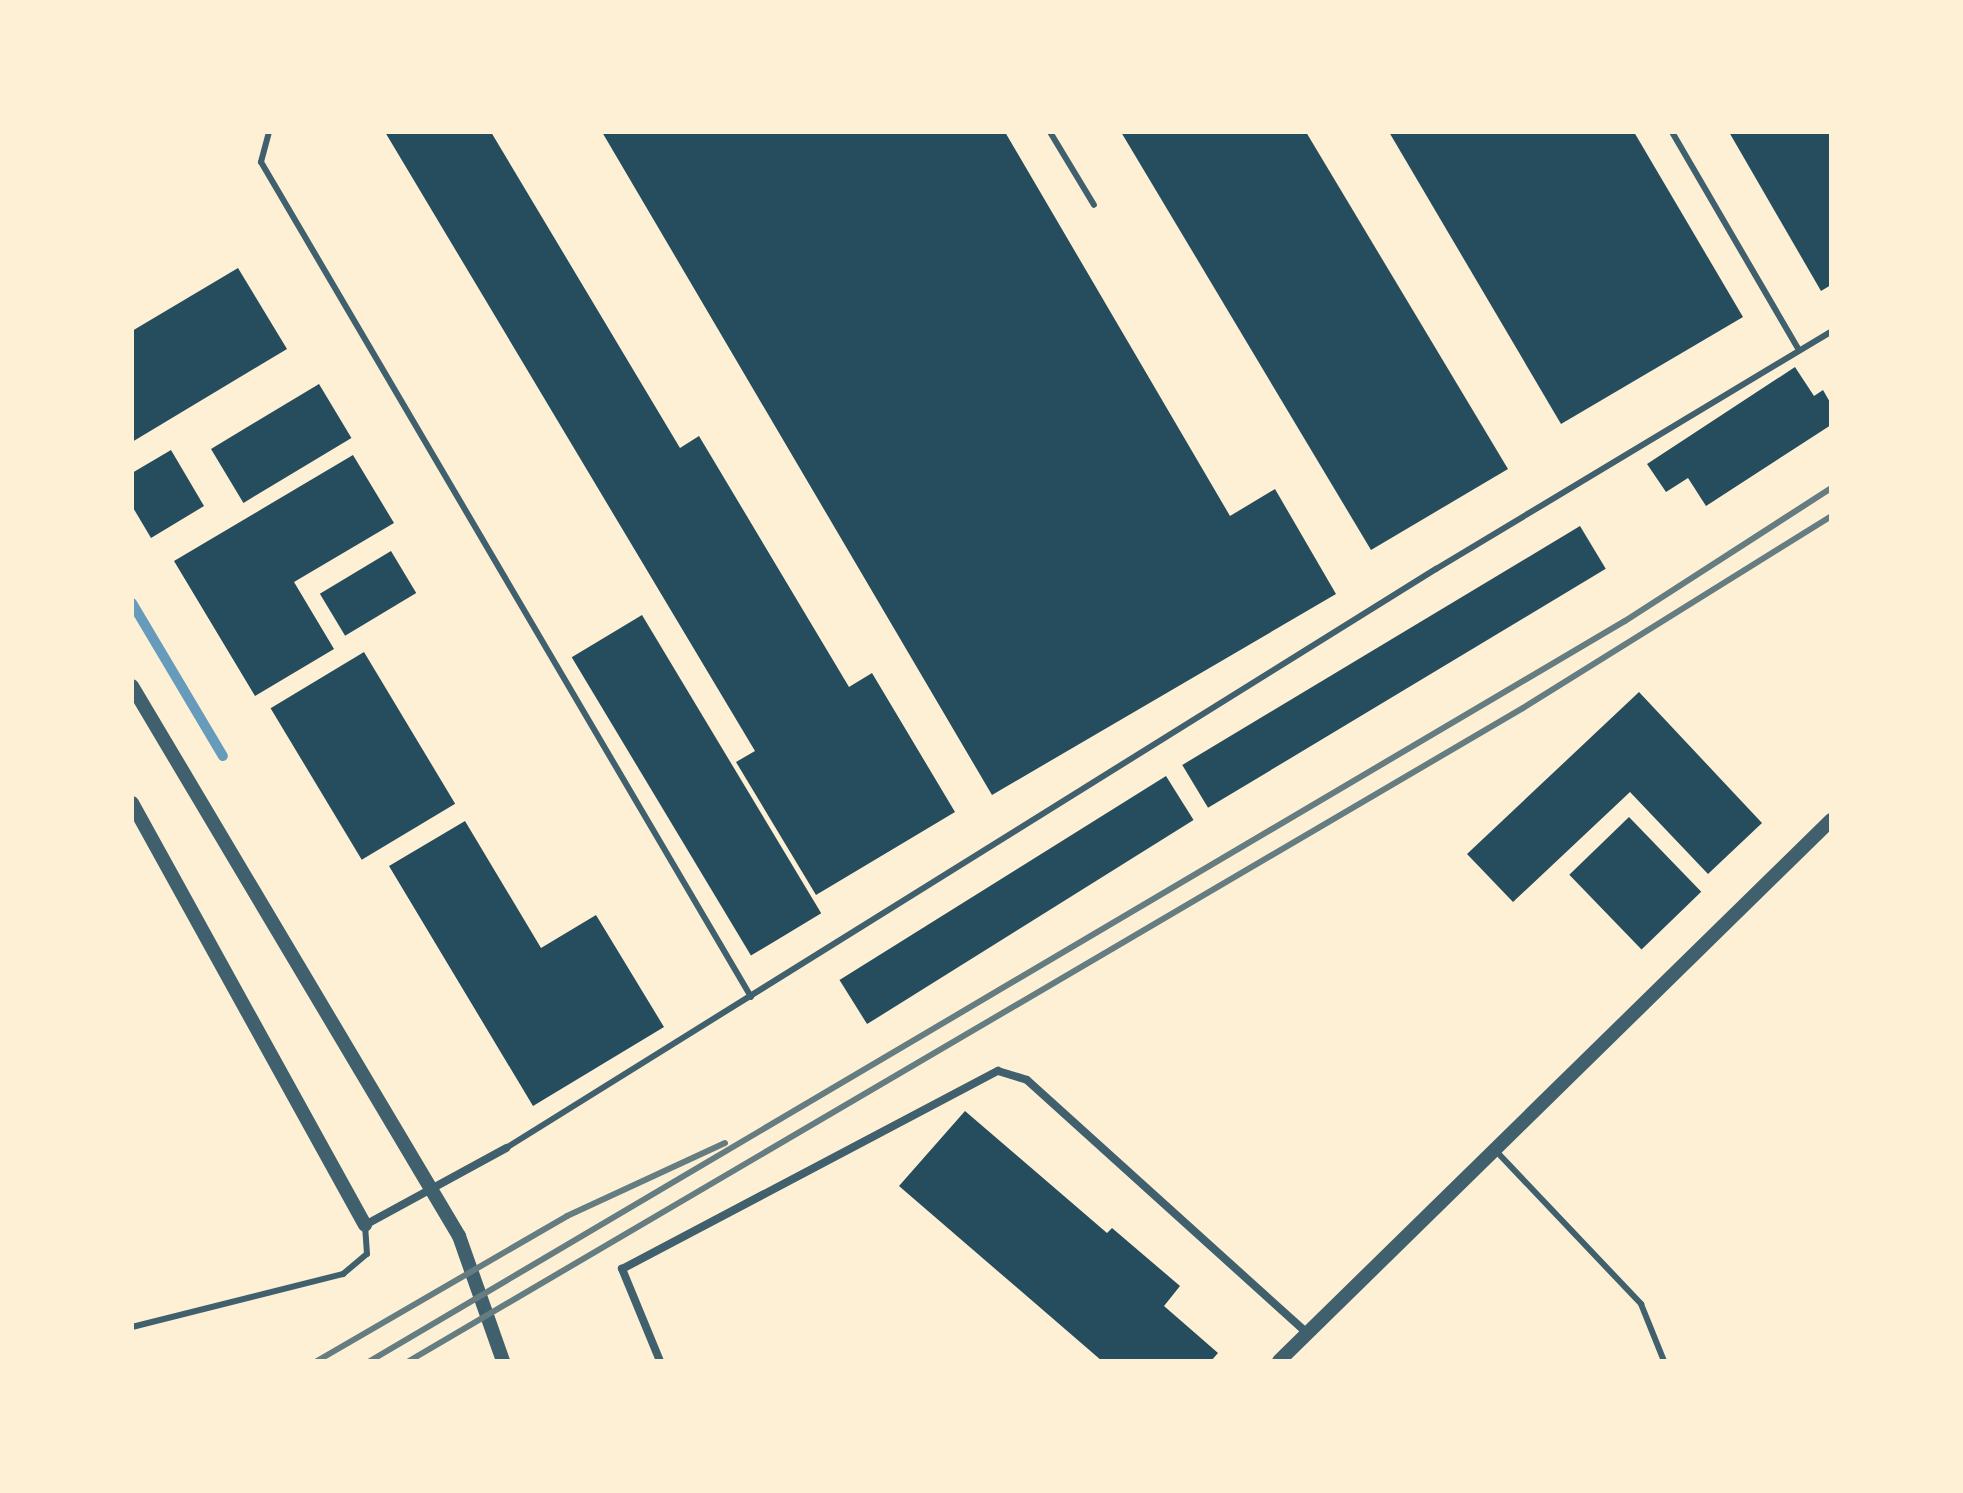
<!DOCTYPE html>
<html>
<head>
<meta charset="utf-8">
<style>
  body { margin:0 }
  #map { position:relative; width:1963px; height:1493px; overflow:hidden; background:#fdf0d5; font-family:"Libre Baskerville",serif }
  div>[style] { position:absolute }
  .stream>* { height:10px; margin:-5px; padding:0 5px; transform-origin:5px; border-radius:5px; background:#669bbc }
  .building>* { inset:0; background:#264d5e; transform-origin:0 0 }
  .service>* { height:6px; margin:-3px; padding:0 3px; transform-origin:3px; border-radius:3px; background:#3f606c }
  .minor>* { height:8px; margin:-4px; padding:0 4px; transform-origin:4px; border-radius:4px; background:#3f606c }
  .tertiary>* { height:14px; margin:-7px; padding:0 7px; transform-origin:7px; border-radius:7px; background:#3f606c }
  .rail>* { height:6px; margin:-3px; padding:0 3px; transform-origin:3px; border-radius:3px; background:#657d81 }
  span { translate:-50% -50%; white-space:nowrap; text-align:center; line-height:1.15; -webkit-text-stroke:7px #fdf0d5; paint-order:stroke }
  .frame { position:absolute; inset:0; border:134px solid #fdf0d5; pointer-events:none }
</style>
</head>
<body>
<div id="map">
  <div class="stream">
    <div style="left:132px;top:603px;width:178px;rotate:59.3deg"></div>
  </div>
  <div class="building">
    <div style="clip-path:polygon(385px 132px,491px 132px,680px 448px,699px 436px,849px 687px,872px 673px,955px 812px,816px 895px,736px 762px,755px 751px)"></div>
    <div style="clip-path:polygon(602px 132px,1005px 132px,1230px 516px,1275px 489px,1336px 594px,992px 795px)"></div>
    <div style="clip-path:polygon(1121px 132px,1306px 132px,1508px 469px,1371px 550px)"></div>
    <div style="clip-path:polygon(1389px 132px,1634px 132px,1743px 317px,1561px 424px)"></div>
    <div style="clip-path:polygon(1729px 132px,1831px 132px,1831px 285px,1821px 291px)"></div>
    <div style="clip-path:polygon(238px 268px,287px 349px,132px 442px,132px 331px)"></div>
    <div style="clip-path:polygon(1795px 367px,1814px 396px,1823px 390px,1831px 404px,1831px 425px,1706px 506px,1688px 478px,1666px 492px,1647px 464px)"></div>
    <div style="left:319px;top:384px;width:63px;height:126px;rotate:59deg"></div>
    <div style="clip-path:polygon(171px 450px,204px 506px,151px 538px,132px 506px,132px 473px)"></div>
    <div style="clip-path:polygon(353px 455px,394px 523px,294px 582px,334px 649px,255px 696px,174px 561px)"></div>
    <div style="left:1580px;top:526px;width:50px;height:464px;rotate:59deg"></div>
    <div style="left:391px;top:551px;width:49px;height:83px;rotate:59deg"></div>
    <div style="left:642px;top:615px;width:348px;height:82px;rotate:59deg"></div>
    <div style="left:364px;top:652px;width:177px;height:109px;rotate:59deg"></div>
    <div style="clip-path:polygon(1639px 692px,1762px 823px,1708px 874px,1630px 792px,1513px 902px,1467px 854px)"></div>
    <div style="left:1166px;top:776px;width:52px;height:385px;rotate:58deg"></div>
    <div style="left:1629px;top:817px;width:104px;height:83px;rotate:46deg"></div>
    <div style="clip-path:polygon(465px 821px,541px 948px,596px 915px,664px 1027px,533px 1106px,389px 866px)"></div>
    <div style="clip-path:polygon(965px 1111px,1107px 1233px,1112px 1228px,1180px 1286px,1164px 1306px,1218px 1353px,1211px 1361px,1102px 1361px,899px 1186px)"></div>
  </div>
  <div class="service">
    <div style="left:269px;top:132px;width:31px;rotate:105deg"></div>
    <div style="left:261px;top:162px;width:968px;rotate:59.59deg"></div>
    <div style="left:1050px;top:132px;width:85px;rotate:58.9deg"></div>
    <div style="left:1672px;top:132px;width:252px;rotate:59.8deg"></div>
    <div style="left:506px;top:1148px;width:1096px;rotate:-31.91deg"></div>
    <div style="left:1436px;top:569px;width:461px;rotate:-31deg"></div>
    <div style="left:1496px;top:1151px;width:211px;rotate:46.5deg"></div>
    <div style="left:1641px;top:1304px;width:61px;rotate:68deg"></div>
    <div style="left:132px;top:1327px;width:218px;rotate:-14.1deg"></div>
    <div style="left:343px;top:1274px;width:31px;rotate:-40deg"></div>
    <div style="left:367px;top:1254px;width:28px;rotate:-94deg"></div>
  </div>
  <div class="minor">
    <div style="left:365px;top:1225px;width:161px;rotate:-28.6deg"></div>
    <div style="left:660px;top:1361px;width:100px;rotate:-112.4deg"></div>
    <div style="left:622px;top:1269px;width:425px;rotate:-27.8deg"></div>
    <div style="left:998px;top:1071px;width:30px;rotate:17deg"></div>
    <div style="left:1027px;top:1080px;width:379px;rotate:42.1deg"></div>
  </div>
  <div class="tertiary">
    <div style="left:132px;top:686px;width:640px;rotate:59.27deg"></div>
    <div style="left:459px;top:1236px;width:133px;rotate:70.6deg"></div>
    <div style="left:132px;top:803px;width:482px;rotate:61.1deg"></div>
    <div style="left:1279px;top:1361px;width:773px;rotate:-44.42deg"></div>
  </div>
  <div class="rail">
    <div style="left:317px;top:1361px;width:289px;rotate:-30.1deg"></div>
    <div style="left:567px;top:1216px;width:174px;rotate:-24.8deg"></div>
    <div style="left:370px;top:1361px;width:1457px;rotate:-30.53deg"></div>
    <div style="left:1625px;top:621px;width:245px;rotate:-32.8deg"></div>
    <div style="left:409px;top:1361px;width:1291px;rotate:-30.38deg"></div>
    <div style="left:1523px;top:708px;width:363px;rotate:-31.9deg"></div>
  </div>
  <div class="frame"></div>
</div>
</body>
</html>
